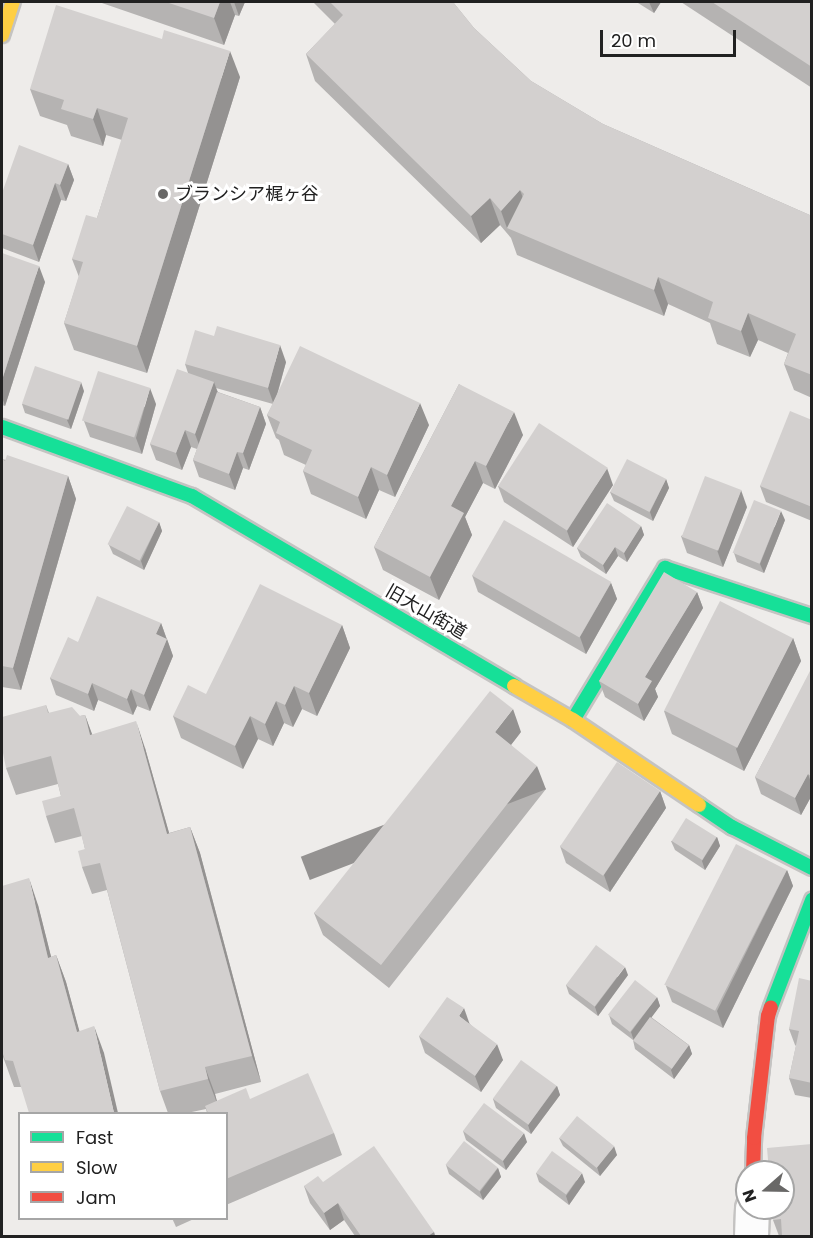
<!DOCTYPE html>
<html>
<head>
<meta charset="utf-8">
<style>
  body { margin:0 }
  #map { position:relative; width:813px; height:1238px; overflow:hidden; background:#eeecea; font-family:Poppins,"Noto Sans JP",sans-serif }
  div>[style] { position:absolute }
  .roads { filter:drop-shadow(2px 0 #c4c3c2) drop-shadow(-2px 0 #c4c3c2) drop-shadow(0 2px #c4c3c2) drop-shadow(0 -2px #c4c3c2) }
  .street>* { height:33px; margin:-16.5px; padding:0 16.5px; transform-origin:16.5px; border-radius:16.5px; background:#fcfcfc }
  .fast>* { height:14px; margin:-7px; padding:0 7px; transform-origin:7px; border-radius:7px; background:#16e098 }
  .slow>* { height:14px; margin:-7px; padding:0 7px; transform-origin:7px; border-radius:7px; background:#ffcf43 }
  .jam>* { height:14px; margin:-7px; padding:0 7px; transform-origin:7px; border-radius:7px; background:#f24e42 }
  .wall>* { inset:0; background:#b5b3b2 }
  .shaded-wall>* { inset:0; background:#949291; transform-origin:0 0 }
  .building>* { inset:0; background:#d3d0cf; transform-origin:0 0 }
  .dots>* { width:16px; height:16px; translate:-50% -50%; box-sizing:border-box; border:3px solid #fff; border-radius:50% }
  span { translate:-50% -50%; white-space:nowrap; text-align:center; line-height:1.15; -webkit-text-stroke:6px #fff; paint-order:stroke }
  .poi-label { font-size:18px; color:#212121 }
  .left { translate:0 -50%; text-align:left }
  .street-label { font-size:18px; color:#212121 }
  .frame { position:absolute; inset:0; border:3px solid #212121; pointer-events:none }
  .legend { position:absolute; left:18px; top:1112px; width:210px; height:108px; box-sizing:border-box; background:#fff; border:2px solid #a6a6a6; margin:0; padding:8px 10px; list-style:none; font-size:18px; color:#212121 }
  .legend li { display:flex; align-items:center; gap:12px; height:30px }
  .legend b { width:30px; border:2px solid #a6a6a6 }
  .north { position:absolute; left:735px; top:1160px; width:60px; height:60px; box-sizing:border-box; background:#fff; border:2px solid #a6a6a6; border-radius:50%; rotate:250deg; font-size:16px; font-weight:700; line-height:24px; text-align:center; color:#212121 }
  .north::after { content:''; display:block; margin:auto; width:21px; height:27px; background:#696867; clip-path:polygon(50% 0,100% 100%,50% 72%,0 100%) }
  .scale { position:absolute; left:600px; top:30px; width:136px; height:27px; box-sizing:border-box; border:3px solid #212121; border-top:0; padding-left:8px; font-size:18px; line-height:21px; white-space:nowrap; color:#212121; -webkit-text-stroke:4px #fff; paint-order:stroke }
</style>
</head>
<body>
<div id="map">
  <div class="roads">
    <div class="street">
      <div style="left:751px;top:1236px;width:28px;rotate:-88deg"></div>
    </div>
    <div class="fast">
      <div style="left:2px;top:427px;width:202px;rotate:20deg"></div>
      <div style="left:192px;top:496px;width:374px;rotate:30.5deg"></div>
      <div style="left:573px;top:720px;width:178px;rotate:-58.8deg"></div>
      <div style="left:665px;top:568px;width:155px;rotate:18.1deg"></div>
      <div style="left:699px;top:805px;width:40px;rotate:34deg"></div>
      <div style="left:732px;top:827px;width:90px;rotate:27.1deg"></div>
      <div style="left:771px;top:1007px;width:115px;rotate:-69deg"></div>
    </div>
    <div class="slow">
      <div style="left:2px;top:35px;width:35px;rotate:-72deg"></div>
      <div style="left:514px;top:686px;width:68px;rotate:30deg"></div>
      <div style="left:573px;top:720px;width:152px;rotate:34deg"></div>
    </div>
    <div class="jam">
      <div style="left:753px;top:1172px;width:34px;rotate:-88deg"></div>
      <div style="left:754px;top:1138px;width:123px;rotate:-83.5deg"></div>
      <div style="left:768px;top:1016px;width:9px;rotate:-72deg"></div>
    </div>
  </div>
  <div class="wall">
    <div style="clip-path:polygon(99px 2px,245px 2px,239px 16px,235px 15px,224px 45px)"></div>
    <div style="clip-path:polygon(313px 2px,453px 2px,474px 28px,531px 81px,603px 124px,812px 216px,812px 398px,794px 390px,784px 364px,788px 353px,758px 340px,750px 357px,717px 344px,710px 323px,668px 304px,664px 316px,517px 255px,511px 238px,500px 225px,481px 243px,315px 81px,306px 54px,335px 24px)"></div>
    <div style="clip-path:polygon(638px 2px,661px 2px,654px 13px,638px 3px)"></div>
    <div style="clip-path:polygon(681px 2px,812px 2px,812px 88px)"></div>
    <div style="clip-path:polygon(240px 77px,147px 373px,74px 350px,64px 323px,79px 277px,72px 259px,97px 218px,122px 140px,106px 135px,103px 146px,71px 136px,67px 125px,40px 116px,30px 89px)"></div>
    <div style="clip-path:polygon(68px 164px,74px 180px,66px 201px,61px 200px,39px 262px,2px 248px,2px 193px)"></div>
    <div style="clip-path:polygon(2px 253px,45px 282px,5px 406px,2px 405px)"></div>
    <div style="clip-path:polygon(286px 362px,277px 396px,429px 425px,395px 497px,379px 490px,366px 519px,311px 494px,303px 471px,306px 465px,284px 455px,279px 440px,276px 438px,267px 415px,273px 404px,216px 388px,218px 392px,260px 407px,266px 424px,249px 470px,243px 468px,235px 490px,199px 477px,193px 460px,197px 449px,191px 447px,182px 470px,156px 460px,150px 444px,188px 373px,185px 364px)"></div>
    <div style="clip-path:polygon(459px 384px,523px 435px,495px 489px,483px 483px,465px 517px,472px 535px,439px 600px,383px 570px,374px 547px)"></div>
    <div style="clip-path:polygon(84px 391px,71px 429px,25px 413px,22px 404px)"></div>
    <div style="clip-path:polygon(156px 404px,142px 454px,90px 437px,84px 421px)"></div>
    <div style="clip-path:polygon(812px 420px,812px 521px,766px 502px,760px 486px)"></div>
    <div style="clip-path:polygon(2px 459px,68px 476px,76px 499px,21px 690px,2px 687px)"></div>
    <div style="clip-path:polygon(666px 479px,669px 488px,653px 521px,614px 501px,610px 492px)"></div>
    <div style="clip-path:polygon(613px 485px,573px 547px,504px 502px,498px 486px)"></div>
    <div style="clip-path:polygon(747px 507px,723px 567px,687px 553px,681px 536px)"></div>
    <div style="clip-path:polygon(785px 520px,764px 573px,737px 562px,734px 553px)"></div>
    <div style="clip-path:polygon(159px 522px,162px 531px,144px 570px,113px 554px,109px 545px)"></div>
    <div style="clip-path:polygon(641px 526px,644px 535px,627px 562px,618px 556px,606px 574px,581px 557px,577px 548px)"></div>
    <div style="clip-path:polygon(472px 575px,611px 583px,617px 599px,586px 654px,478px 592px)"></div>
    <div style="clip-path:polygon(697px 592px,703px 608px,655px 689px,658px 697px,644px 721px,605px 697px,599px 681px)"></div>
    <div style="clip-path:polygon(161px 623px,173px 656px,150px 711px,137px 706px,133px 715px,98px 700px,94px 711px,56px 695px,50px 678px,78px 642px)"></div>
    <div style="clip-path:polygon(342px 625px,350px 648px,317px 716px,302px 709px,293px 727px,284px 723px,273px 746px,258px 739px,243px 769px,181px 738px,173px 716px)"></div>
    <div style="clip-path:polygon(793px 638px,801px 661px,744px 771px,672px 734px,664px 711px)"></div>
    <div style="clip-path:polygon(812px 670px,812px 795px,801px 815px,761px 794px,755px 777px)"></div>
    <div style="clip-path:polygon(46px 705px,49px 713px,80px 716px,85px 715px,92px 735px,145px 748px,169px 833px,190px 827px,200px 853px,261px 1082px,215px 1094px,217px 1101px,250px 1099px,334px 1133px,342px 1155px,226px 1205px,226px 1113px,207px 1113px,206px 1109px,187px 1113px,168px 1113px,160px 1091px,107px 890px,92px 894px,82px 867px,85px 849px,82px 836px,55px 843px,46px 816px,61px 796px,58px 784px,16px 795px,6px 768px)"></div>
    <div style="clip-path:polygon(521px 732px,511px 745px,546px 789px,389px 988px,323px 935px,314px 913px)"></div>
    <div style="clip-path:polygon(660px 791px,666px 808px,610px 892px,566px 863px,560px 846px)"></div>
    <div style="clip-path:polygon(717px 837px,720px 846px,705px 870px,675px 850px,671px 841px)"></div>
    <div style="clip-path:polygon(787px 870px,793px 886px,723px 1028px,672px 1002px,666px 986px)"></div>
    <div style="clip-path:polygon(2px 886px,38px 905px,51px 957px,56px 955px,66px 982px,79px 1031px,104px 1053px,22px 1087px,14px 1087px,2px 1054px)"></div>
    <div style="clip-path:polygon(628px 975px,598px 1016px,569px 994px,566px 985px)"></div>
    <div style="clip-path:polygon(812px 981px,812px 1098px,795px 1095px,789px 1078px,796px 1046px,795px 1045px,789px 1029px)"></div>
    <div style="clip-path:polygon(657px 997px,660px 1006px,651px 1017px,689px 1045px,692px 1054px,674px 1079px,635px 1049px,633px 1040px,612px 1024px,609px 1015px)"></div>
    <div style="clip-path:polygon(470px 1024px,503px 1060px,481px 1092px,425px 1053px,419px 1036px)"></div>
    <div style="clip-path:polygon(557px 1086px,560px 1095px,531px 1134px,496px 1108px,493px 1099px)"></div>
    <div style="clip-path:polygon(463px 1131px,527px 1142px,506px 1170px,466px 1140px)"></div>
    <div style="clip-path:polygon(559px 1138px,617px 1155px,600px 1176px,563px 1146px)"></div>
    <div style="clip-path:polygon(812px 1144px,812px 1236px,779px 1236px,773px 1220px)"></div>
    <div style="clip-path:polygon(446px 1165px,498px 1168px,501px 1177px,483px 1200px,449px 1174px)"></div>
    <div style="clip-path:polygon(536px 1173px,585px 1182px,569px 1205px,539px 1182px)"></div>
    <div style="clip-path:polygon(323px 1182px,434px 1232px,435px 1236px,355px 1236px,344px 1220px,330px 1230px,310px 1203px,304px 1186px)"></div>
    <div style="clip-path:polygon(172px 1218px,196px 1218px,176px 1227px)"></div>
  </div>
  <div class="shaded-wall">
    <div style="clip-path:polygon(220px 2px,230px 2px,235px 15px,224px 45px,214px 18px)"></div>
    <div style="clip-path:polygon(234px 2px,245px 2px,239px 16px)"></div>
    <div style="clip-path:polygon(649px 2px,661px 2px,654px 13px)"></div>
    <div style="clip-path:polygon(230px 51px,240px 77px,147px 373px,137px 346px)"></div>
    <div style="clip-path:polygon(97px 108px,106px 135px,103px 146px,93px 119px)"></div>
    <div style="clip-path:polygon(68px 164px,74px 180px,66px 201px,60px 185px)"></div>
    <div style="clip-path:polygon(55px 183px,61px 200px,39px 262px,33px 245px)"></div>
    <div style="clip-path:polygon(520px 190px,530px 217px,507px 228px,501px 211px)"></div>
    <div style="clip-path:polygon(490px 198px,500px 225px,481px 243px,471px 216px)"></div>
    <div style="clip-path:polygon(39px 266px,45px 282px,5px 406px,2px 397px,2px 380px)"></div>
    <div style="clip-path:polygon(658px 277px,668px 304px,664px 316px,654px 290px)"></div>
    <div style="clip-path:polygon(748px 313px,758px 340px,750px 357px,741px 331px)"></div>
    <div style="clip-path:polygon(280px 345px,286px 362px,274px 405px,268px 388px)"></div>
    <div style="clip-path:polygon(81px 382px,84px 391px,71px 429px,67px 420px)"></div>
    <div style="clip-path:polygon(214px 382px,220px 399px,201px 450px,195px 434px)"></div>
    <div style="clip-path:polygon(150px 388px,156px 404px,142px 454px,136px 438px)"></div>
    <div style="clip-path:polygon(420px 403px,429px 425px,395px 497px,387px 475px)"></div>
    <div style="clip-path:polygon(260px 407px,266px 424px,249px 470px,243px 453px)"></div>
    <div style="clip-path:polygon(514px 412px,523px 435px,495px 489px,486px 466px)"></div>
    <div style="clip-path:polygon(185px 430px,191px 447px,182px 470px,176px 453px)"></div>
    <div style="clip-path:polygon(237px 452px,243px 468px,235px 490px,229px 474px)"></div>
    <div style="clip-path:polygon(475px 461px,483px 483px,465px 517px,472px 535px,439px 600px,430px 577px,451px 506px)"></div>
    <div style="clip-path:polygon(371px 467px,379px 490px,366px 519px,358px 497px)"></div>
    <div style="clip-path:polygon(607px 468px,613px 485px,573px 547px,567px 531px)"></div>
    <div style="clip-path:polygon(68px 476px,76px 499px,21px 690px,13px 668px)"></div>
    <div style="clip-path:polygon(666px 479px,669px 488px,653px 521px,650px 512px)"></div>
    <div style="clip-path:polygon(741px 490px,747px 507px,723px 567px,717px 550px)"></div>
    <div style="clip-path:polygon(781px 511px,785px 520px,764px 573px,760px 564px)"></div>
    <div style="clip-path:polygon(159px 522px,162px 531px,144px 570px,141px 561px)"></div>
    <div style="clip-path:polygon(641px 526px,644px 535px,627px 562px,624px 553px)"></div>
    <div style="clip-path:polygon(615px 547px,618px 556px,606px 574px,603px 565px)"></div>
    <div style="clip-path:polygon(611px 583px,617px 599px,586px 654px,580px 637px)"></div>
    <div style="clip-path:polygon(697px 592px,703px 608px,655px 689px,658px 697px,644px 721px,638px 704px,645px 677px)"></div>
    <div style="clip-path:polygon(161px 623px,167px 640px,156px 634px)"></div>
    <div style="clip-path:polygon(342px 625px,350px 648px,317px 716px,309px 693px)"></div>
    <div style="clip-path:polygon(793px 638px,801px 661px,744px 771px,736px 749px)"></div>
    <div style="clip-path:polygon(167px 639px,173px 656px,150px 711px,144px 695px)"></div>
    <div style="clip-path:polygon(92px 683px,98px 700px,94px 711px,88px 694px)"></div>
    <div style="clip-path:polygon(294px 686px,302px 709px,293px 727px,285px 705px)"></div>
    <div style="clip-path:polygon(131px 689px,137px 706px,133px 715px,127px 699px)"></div>
    <div style="clip-path:polygon(276px 701px,284px 723px,273px 746px,265px 724px)"></div>
    <div style="clip-path:polygon(513px 709px,521px 732px,503px 755px,495px 732px)"></div>
    <div style="clip-path:polygon(85px 715px,95px 742px,90px 735px)"></div>
    <div style="clip-path:polygon(250px 716px,258px 739px,243px 769px,235px 746px)"></div>
    <div style="clip-path:polygon(136px 721px,145px 748px,177px 861px,167px 834px)"></div>
    <div style="left:537px;top:766px;width:25px;height:253px;rotate:69deg"></div>
    <div style="clip-path:polygon(808px 774px,812px 785px,812px 795px,801px 815px,795px 798px)"></div>
    <div style="clip-path:polygon(660px 791px,666px 808px,610px 892px,604px 875px)"></div>
    <div style="clip-path:polygon(190px 827px,200px 853px,261px 1082px,252px 1056px)"></div>
    <div style="clip-path:polygon(717px 837px,720px 846px,705px 870px,702px 861px)"></div>
    <div style="clip-path:polygon(787px 870px,793px 886px,723px 1028px,717px 1011px)"></div>
    <div style="clip-path:polygon(29px 878px,38px 905px,58px 984px,48px 958px)"></div>
    <div style="clip-path:polygon(56px 955px,66px 982px,87px 1059px,77px 1032px)"></div>
    <div style="clip-path:polygon(625px 967px,628px 975px,598px 1016px,595px 1007px)"></div>
    <div style="clip-path:polygon(657px 997px,660px 1006px,634px 1041px,631px 1032px)"></div>
    <div style="clip-path:polygon(464px 1008px,470px 1025px,459px 1016px)"></div>
    <div style="clip-path:polygon(94px 1026px,104px 1053px,118px 1113px,114px 1113px)"></div>
    <div style="clip-path:polygon(497px 1044px,503px 1060px,481px 1092px,475px 1076px)"></div>
    <div style="clip-path:polygon(689px 1045px,692px 1054px,674px 1079px,671px 1070px)"></div>
    <div style="clip-path:polygon(205px 1067px,215px 1094px,218px 1106px,208px 1079px)"></div>
    <div style="clip-path:polygon(557px 1086px,560px 1095px,531px 1134px,528px 1125px)"></div>
    <div style="clip-path:polygon(524px 1133px,527px 1142px,506px 1170px,503px 1161px)"></div>
    <div style="clip-path:polygon(614px 1146px,617px 1155px,600px 1176px,597px 1167px)"></div>
    <div style="clip-path:polygon(498px 1168px,501px 1177px,483px 1200px,480px 1192px)"></div>
    <div style="clip-path:polygon(582px 1173px,585px 1182px,569px 1205px,566px 1196px)"></div>
    <div style="clip-path:polygon(338px 1203px,344px 1220px,330px 1230px,324px 1213px)"></div>
    <div style="clip-path:polygon(434px 1232px,435px 1236px,428px 1236px)"></div>
  </div>
  <div class="building">
    <div style="clip-path:polygon(166px 2px,220px 2px,214px 18px)"></div>
    <div style="clip-path:polygon(330px 2px,453px 2px,474px 28px,531px 81px,603px 124px,812px 216px,812px 375px,784px 364px,796px 334px,748px 313px,741px 331px,708px 318px,713px 302px,658px 277px,654px 290px,507px 228px,524px 194px,520px 190px,501px 211px,490px 198px,471px 216px,306px 54px,343px 15px)"></div>
    <div style="clip-path:polygon(712px 2px,812px 2px,812px 67px)"></div>
    <div style="clip-path:polygon(56px 5px,162px 39px,164px 30px,230px 51px,137px 346px,64px 323px,83px 262px,72px 259px,86px 215px,97px 218px,128px 118px,97px 108px,93px 119px,61px 109px,64px 100px,30px 89px)"></div>
    <div style="clip-path:polygon(19px 145px,68px 164px,60px 185px,55px 183px,33px 245px,2px 234px,2px 193px)"></div>
    <div style="clip-path:polygon(2px 253px,39px 266px,2px 380px)"></div>
    <div style="clip-path:polygon(217px 326px,280px 345px,268px 388px,185px 364px,195px 330px,214px 336px)"></div>
    <div style="clip-path:polygon(300px 346px,420px 403px,387px 475px,371px 467px,358px 497px,303px 471px,312px 450px,276px 433px,280px 422px,267px 415px)"></div>
    <div style="left:35px;top:366px;width:49px;height:40px;rotate:19deg"></div>
    <div style="clip-path:polygon(177px 369px,214px 382px,195px 434px,185px 430px,176px 453px,150px 444px)"></div>
    <div style="left:98px;top:371px;width:55px;height:52px;rotate:18deg"></div>
    <div style="clip-path:polygon(459px 384px,514px 412px,486px 466px,475px 461px,451px 506px,464px 513px,430px 577px,374px 547px)"></div>
    <div style="clip-path:polygon(217px 392px,260px 407px,243px 453px,237px 452px,229px 474px,193px 460px)"></div>
    <div style="clip-path:polygon(790px 411px,812px 420px,812px 507px,760px 486px)"></div>
    <div style="left:539px;top:423px;width:82px;height:75px;rotate:33deg"></div>
    <div style="clip-path:polygon(7px 455px,68px 476px,13px 668px,2px 666px,2px 459px,5px 461px)"></div>
    <div style="left:627px;top:459px;width:44px;height:37px;rotate:27deg"></div>
    <div style="left:705px;top:476px;width:39px;height:65px;rotate:21deg"></div>
    <div style="left:754px;top:500px;width:29px;height:57px;rotate:22deg"></div>
    <div style="clip-path:polygon(607px 503px,641px 526px,624px 553px,615px 547px,603px 565px,577px 548px)"></div>
    <div style="left:127px;top:506px;width:36px;height:43px;rotate:27deg"></div>
    <div style="left:504px;top:520px;width:124px;height:64px;rotate:30deg"></div>
    <div style="clip-path:polygon(664px 572px,697px 592px,645px 677px,652px 681px,638px 704px,599px 681px)"></div>
    <div style="clip-path:polygon(260px 584px,342px 625px,309px 693px,294px 686px,285px 705px,276px 701px,265px 724px,250px 716px,235px 746px,173px 716px,188px 685px,206px 694px)"></div>
    <div style="clip-path:polygon(97px 596px,161px 623px,156px 634px,167px 639px,144px 695px,131px 689px,127px 699px,92px 683px,88px 694px,50px 678px,68px 637px,78px 642px)"></div>
    <div style="left:720px;top:601px;width:82px;height:123px;rotate:27deg"></div>
    <div style="clip-path:polygon(811px 669px,812px 670px,812px 777px,808px 774px,795px 798px,755px 777px)"></div>
    <div style="clip-path:polygon(490px 691px,513px 709px,495px 732px,537px 766px,381px 965px,314px 913px)"></div>
    <div style="clip-path:polygon(46px 705px,48px 713px,72px 707px,80px 716px,85px 715px,90px 735px,136px 721px,167px 834px,190px 827px,252px 1056px,205px 1067px,208px 1079px,160px 1091px,100px 863px,82px 867px,78px 851px,85px 849px,74px 808px,46px 816px,42px 801px,61px 796px,51px 756px,6px 768px,2px 748px,2px 717px)"></div>
    <div style="left:617px;top:762px;width:52px;height:102px;rotate:34deg"></div>
    <div style="left:686px;top:818px;width:36px;height:27px;rotate:32deg"></div>
    <div style="left:736px;top:844px;width:57px;height:158px;rotate:27deg"></div>
    <div style="clip-path:polygon(29px 878px,48px 958px,56px 955px,77px 1032px,94px 1026px,114px 1113px,29px 1113px,13px 1061px,5px 1060px,2px 1051px,2px 886px)"></div>
    <div style="left:596px;top:945px;width:36px;height:50px;rotate:37deg"></div>
    <div style="clip-path:polygon(799px 978px,812px 981px,812px 1083px,789px 1078px,799px 1031px,789px 1029px)"></div>
    <div style="left:635px;top:980px;width:28px;height:44px;rotate:38deg"></div>
    <div style="clip-path:polygon(447px 997px,464px 1008px,459px 1016px,497px 1044px,475px 1076px,419px 1036px)"></div>
    <div style="left:650px;top:1017px;width:48px;height:29px;rotate:36deg"></div>
    <div style="left:521px;top:1060px;width:44px;height:48px;rotate:36deg"></div>
    <div style="clip-path:polygon(308px 1073px,334px 1133px,226px 1179px,226px 1113px,208px 1113px,205px 1106px,246px 1088px,250px 1099px)"></div>
    <div style="left:484px;top:1103px;width:50px;height:35px;rotate:37deg"></div>
    <div style="left:577px;top:1116px;width:48px;height:28px;rotate:39deg"></div>
    <div style="left:464px;top:1141px;width:43px;height:30px;rotate:38deg"></div>
    <div style="clip-path:polygon(812px 1144px,812px 1236px,782px 1236px,781px 1219px,773px 1220px,772px 1208px,783px 1208px,783px 1172px,769px 1172px,767px 1148px)"></div>
    <div style="clip-path:polygon(374px 1146px,434px 1232px,428px 1236px,361px 1236px,338px 1203px,324px 1213px,304px 1186px,318px 1176px,323px 1182px)"></div>
    <div style="left:552px;top:1151px;width:37px;height:27px;rotate:36deg"></div>
  </div>
  <div class="dots">
    <div style="left:163px;top:194px;background:#696867"></div>
  </div>
  <div class="poi-label">
    <span class="left" style="left:175px;top:194px">ブランシア梶ヶ谷</span>
  </div>
  <div class="street-label">
    <span style="left:426px;top:612px;rotate:30deg">旧大山街道</span>
  </div>
  <div class="frame"></div>
  <ul class="legend">
  <li><b style="height:8px;background:#16e098"></b>Fast</li>
  <li><b style="height:8px;background:#ffcf43"></b>Slow</li>
  <li><b style="height:8px;background:#f24e42"></b>Jam</li>
  </ul>
  <div class="north">N</div>
  <div class="scale">20 m</div>
</div>
</body>
</html>
